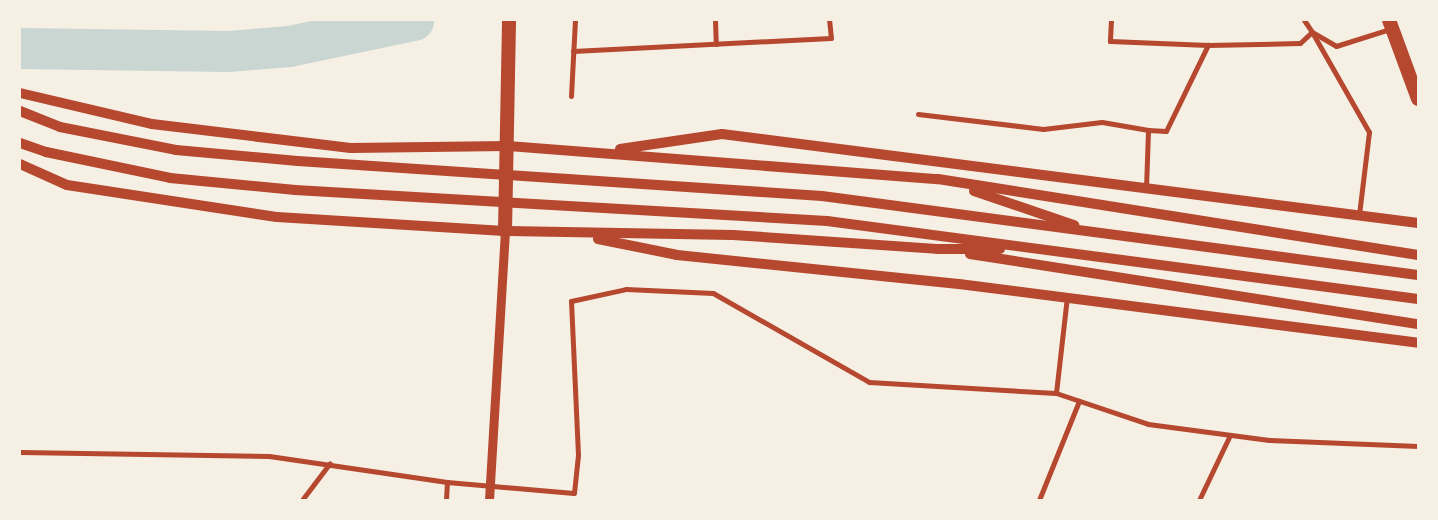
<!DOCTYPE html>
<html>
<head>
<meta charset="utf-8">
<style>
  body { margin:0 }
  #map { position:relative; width:1438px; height:520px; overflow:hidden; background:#f6efe4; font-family:Cabin,sans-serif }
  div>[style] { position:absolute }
  .river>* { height:41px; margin:-20.5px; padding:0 20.5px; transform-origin:20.5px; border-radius:20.5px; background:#c9d6d2 }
  .minor>* { height:5px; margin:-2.5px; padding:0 2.5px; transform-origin:2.5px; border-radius:2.5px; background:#b5482f }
  .tertiary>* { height:9px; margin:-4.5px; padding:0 4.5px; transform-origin:4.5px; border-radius:4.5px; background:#b5482f }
  .secondary>* { height:10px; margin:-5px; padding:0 5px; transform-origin:5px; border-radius:5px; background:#b5482f }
  .trunk>* { height:14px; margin:-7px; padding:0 7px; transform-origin:7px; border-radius:7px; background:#b5482f }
  span { translate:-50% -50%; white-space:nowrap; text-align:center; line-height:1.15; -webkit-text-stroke:5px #f6efe4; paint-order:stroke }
  .frame { position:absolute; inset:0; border:21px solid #f6efe4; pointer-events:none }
</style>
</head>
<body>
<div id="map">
  <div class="river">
    <div style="left:20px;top:48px;width:208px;rotate:0.8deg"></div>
    <div style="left:228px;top:51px;width:61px;rotate:-4.7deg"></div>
    <div style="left:289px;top:46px;width:127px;rotate:-11.8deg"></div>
  </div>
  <div class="minor">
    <div style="left:715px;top:20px;width:24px;rotate:88deg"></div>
    <div style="left:1111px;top:20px;width:21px;rotate:93deg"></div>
    <div style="left:1110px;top:41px;width:98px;rotate:2.3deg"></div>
    <div style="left:1304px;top:20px;width:14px;rotate:56deg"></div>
    <div style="left:1312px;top:32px;width:28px;rotate:30deg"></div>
    <div style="left:1336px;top:46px;width:57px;rotate:-17.5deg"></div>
    <div style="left:573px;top:51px;width:258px;rotate:-2.9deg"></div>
    <div style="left:831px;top:38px;width:18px;rotate:-96deg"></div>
    <div style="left:571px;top:96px;width:76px;rotate:-87deg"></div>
    <div style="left:918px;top:114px;width:126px;rotate:6.8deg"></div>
    <div style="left:1043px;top:129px;width:59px;rotate:-6.8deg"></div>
    <div style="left:1102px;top:122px;width:47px;rotate:9.9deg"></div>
    <div style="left:1146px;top:188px;width:58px;rotate:-88deg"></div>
    <div style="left:1148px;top:130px;width:18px;rotate:3deg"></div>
    <div style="left:1166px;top:131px;width:96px;rotate:-64deg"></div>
    <div style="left:1208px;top:45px;width:92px;rotate:-1.2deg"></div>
    <div style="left:1300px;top:43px;width:16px;rotate:-43deg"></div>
    <div style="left:1312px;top:32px;width:115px;rotate:60.3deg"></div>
    <div style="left:1369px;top:132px;width:84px;rotate:96.9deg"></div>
    <div style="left:1056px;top:393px;width:97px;rotate:-83.5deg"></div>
    <div style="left:20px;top:452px;width:249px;rotate:0.9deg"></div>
    <div style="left:269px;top:456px;width:180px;rotate:8.3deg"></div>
    <div style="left:447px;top:482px;width:127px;rotate:5deg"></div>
    <div style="left:574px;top:493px;width:38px;rotate:-84deg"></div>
    <div style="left:578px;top:455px;width:154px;rotate:-92.6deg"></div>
    <div style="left:571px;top:301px;width:56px;rotate:-12.3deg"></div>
    <div style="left:626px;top:289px;width:87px;rotate:2.6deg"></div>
    <div style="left:713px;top:293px;width:180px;rotate:29.7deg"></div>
    <div style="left:869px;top:382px;width:187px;rotate:3.4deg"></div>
    <div style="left:1056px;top:393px;width:97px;rotate:18.6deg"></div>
    <div style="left:1148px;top:424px;width:122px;rotate:7.5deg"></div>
    <div style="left:1269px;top:440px;width:149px;rotate:2.3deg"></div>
    <div style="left:302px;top:500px;width:46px;rotate:-52.9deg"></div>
    <div style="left:446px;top:500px;width:18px;rotate:-87deg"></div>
    <div style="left:1039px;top:500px;width:107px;rotate:-68deg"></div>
    <div style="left:1199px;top:500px;width:72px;rotate:-64.5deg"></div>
  </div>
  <div class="tertiary">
    <div style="left:489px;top:500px;width:269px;rotate:-86.6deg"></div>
  </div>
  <div class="secondary">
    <div style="left:20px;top:93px;width:136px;rotate:13.2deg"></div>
    <div style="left:152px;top:124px;width:200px;rotate:6.9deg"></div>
    <div style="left:351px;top:148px;width:156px;rotate:-0.7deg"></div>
    <div style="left:507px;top:146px;width:432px;rotate:4.4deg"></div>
    <div style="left:938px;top:179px;width:486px;rotate:9deg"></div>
    <div style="left:20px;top:111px;width:43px;rotate:21.8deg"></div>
    <div style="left:60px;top:127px;width:118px;rotate:11.2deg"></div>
    <div style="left:176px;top:150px;width:122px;rotate:5.2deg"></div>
    <div style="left:298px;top:161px;width:525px;rotate:3.82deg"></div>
    <div style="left:822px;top:196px;width:601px;rotate:7.55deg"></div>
    <div style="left:20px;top:143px;width:28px;rotate:19deg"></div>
    <div style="left:46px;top:152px;width:127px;rotate:11.8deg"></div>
    <div style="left:170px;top:178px;width:126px;rotate:5.5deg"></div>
    <div style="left:295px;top:190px;width:533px;rotate:3.33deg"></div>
    <div style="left:827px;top:221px;width:596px;rotate:7.52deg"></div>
    <div style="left:620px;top:149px;width:103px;rotate:-8.4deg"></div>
    <div style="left:722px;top:134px;width:702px;rotate:7.29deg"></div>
    <div style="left:20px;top:164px;width:51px;rotate:24.1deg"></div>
    <div style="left:67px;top:185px;width:212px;rotate:8.7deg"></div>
    <div style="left:277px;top:217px;width:228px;rotate:3.5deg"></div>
    <div style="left:505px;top:231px;width:228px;rotate:1deg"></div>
    <div style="left:733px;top:235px;width:204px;rotate:3.9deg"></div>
    <div style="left:937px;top:249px;width:63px"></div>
    <div style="left:974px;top:191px;width:106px;rotate:18.8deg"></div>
    <div style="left:598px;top:239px;width:81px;rotate:11.4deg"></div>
    <div style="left:677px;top:255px;width:283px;rotate:5.9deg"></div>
    <div style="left:959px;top:284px;width:463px;rotate:7.3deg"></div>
    <div style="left:970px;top:254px;width:453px;rotate:8.9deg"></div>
  </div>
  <div class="trunk">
    <div style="left:1389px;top:20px;width:84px;rotate:69.8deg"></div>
    <div style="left:505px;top:231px;width:211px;rotate:-88.9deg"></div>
  </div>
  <div class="frame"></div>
</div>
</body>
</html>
